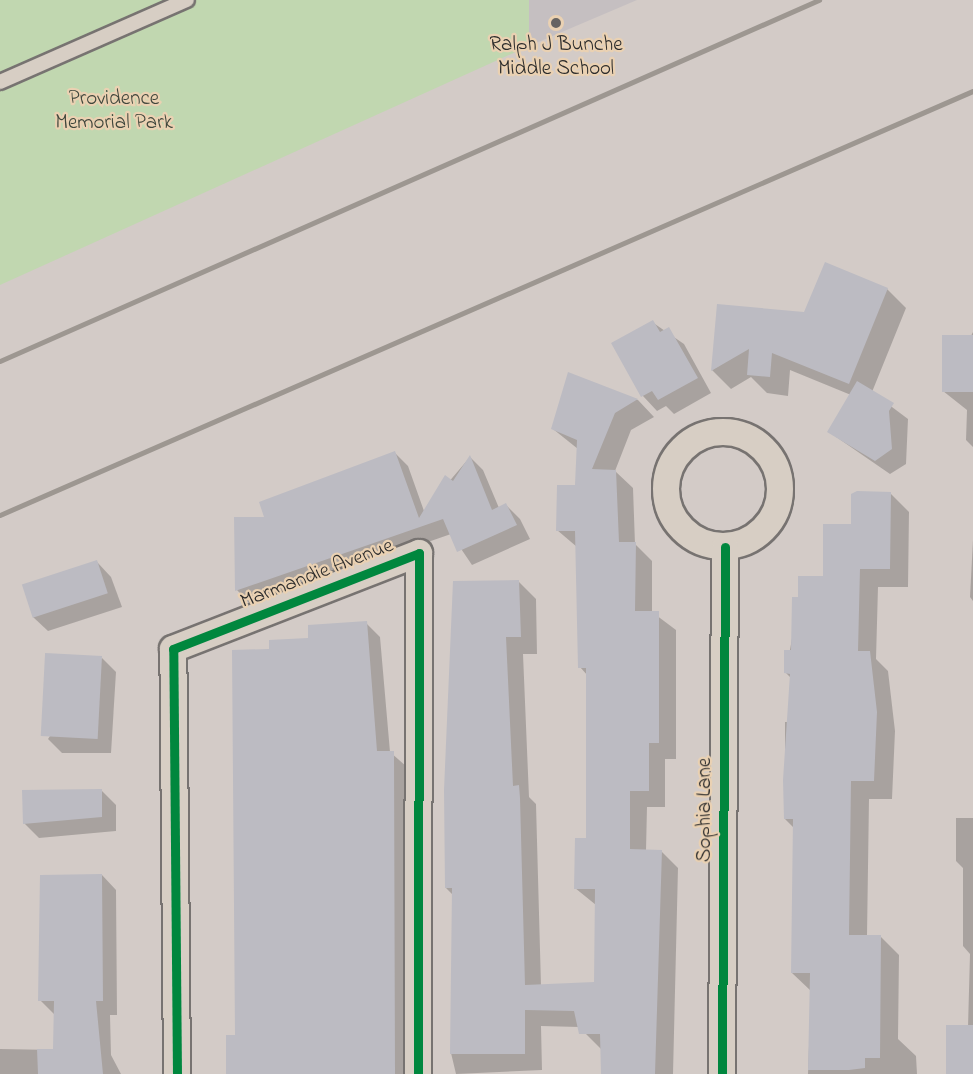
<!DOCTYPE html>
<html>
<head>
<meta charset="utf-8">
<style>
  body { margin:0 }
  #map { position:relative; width:973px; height:1074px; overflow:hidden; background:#d3cbc7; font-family:"Indie Flower",sans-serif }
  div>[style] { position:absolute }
  .built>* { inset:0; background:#c5bfc1 }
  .green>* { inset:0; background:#c1d7b0 }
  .shadow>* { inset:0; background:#0003 }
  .building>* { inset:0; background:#bcbbc2; transform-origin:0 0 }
  .roads { filter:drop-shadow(2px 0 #777371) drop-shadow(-2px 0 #777371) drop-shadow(0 2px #777371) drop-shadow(0 -2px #777371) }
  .service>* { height:14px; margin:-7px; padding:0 7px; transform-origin:7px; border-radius:7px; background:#d7cec4 }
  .minor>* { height:26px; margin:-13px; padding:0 13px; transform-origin:13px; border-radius:13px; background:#d7cec4 }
  .minor>.ring { margin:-13px; padding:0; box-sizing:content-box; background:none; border:26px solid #d7cec4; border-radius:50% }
  .rail>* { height:4.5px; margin:-2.25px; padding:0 2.25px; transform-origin:2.25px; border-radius:2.25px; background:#9d9791 }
  .cycleway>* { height:9px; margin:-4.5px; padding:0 4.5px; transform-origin:4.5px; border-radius:4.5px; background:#00873e }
  .dots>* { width:16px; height:16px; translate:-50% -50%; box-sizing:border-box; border:3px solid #ead1b2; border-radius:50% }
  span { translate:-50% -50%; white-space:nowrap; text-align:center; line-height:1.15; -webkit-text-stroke:4.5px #ead1b2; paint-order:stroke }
  .poi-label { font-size:21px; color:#2b2b2b }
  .park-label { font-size:21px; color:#3f463c }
  .street-label { font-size:21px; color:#2b2b2b }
</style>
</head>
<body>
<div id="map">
  <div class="built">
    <div style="clip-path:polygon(529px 0,637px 0,529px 46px)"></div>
  </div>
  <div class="green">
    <div style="clip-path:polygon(0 0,529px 0,529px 46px,0 285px)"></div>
  </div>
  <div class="shadow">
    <div style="clip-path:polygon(887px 289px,906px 308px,872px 392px,908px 419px,906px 464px,890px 474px,829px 432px,851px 395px,790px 370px,788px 396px,767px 393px,751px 377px,731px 389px,712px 370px,805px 313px)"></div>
    <div style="clip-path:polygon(652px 322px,684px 344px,711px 393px,674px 414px,666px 406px,657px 411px,643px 396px,613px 344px)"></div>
    <div style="clip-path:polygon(973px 332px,973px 447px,966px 440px,967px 410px,943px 391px)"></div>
    <div style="clip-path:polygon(569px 374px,638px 400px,654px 417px,631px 430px,615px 471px,633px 488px,635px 544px,652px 561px,652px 612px,676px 630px,676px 759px,665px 759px,665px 807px,647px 807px,646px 851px,661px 851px,678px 868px,673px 1074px,602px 1074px,602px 1050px,579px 1027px,541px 1026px,542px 1070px,456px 1074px,451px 1053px,453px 895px,446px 888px,519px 582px,536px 599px,537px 654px,523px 654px,529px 797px,536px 804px,541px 986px,595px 984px,596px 905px,575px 888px,588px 840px,588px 676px,580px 667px,577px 547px,557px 530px,576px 487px,578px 449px,553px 429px)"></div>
    <div style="clip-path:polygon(394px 452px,408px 466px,424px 511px,470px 457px,483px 470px,499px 508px,506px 505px,520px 519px,530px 539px,472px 565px,451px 534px,250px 604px,237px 590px,266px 518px)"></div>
    <div style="clip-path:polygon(890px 493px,909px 512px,908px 587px,878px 587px,876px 659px,888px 671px,895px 731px,892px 799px,869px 799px,867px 936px,880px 936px,899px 955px,898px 1039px,916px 1056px,917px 1074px,808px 1074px,811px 991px,792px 973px,794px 828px,785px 819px,785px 722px,791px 722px,792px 679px,786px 673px,799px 598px,824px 577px,852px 526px)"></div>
    <div style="clip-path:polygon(973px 540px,973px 601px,970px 597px)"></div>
    <div style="clip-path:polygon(97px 562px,111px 577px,122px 607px,48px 631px,33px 617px)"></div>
    <div style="clip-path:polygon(366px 623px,380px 637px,390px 752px,407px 767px,409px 1074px,228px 1074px,237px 1036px,271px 650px)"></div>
    <div style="clip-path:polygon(102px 658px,116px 672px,111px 753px,62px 753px,48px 739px)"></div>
    <div style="clip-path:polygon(101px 790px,116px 805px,116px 831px,39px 838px,24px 823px)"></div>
    <div style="clip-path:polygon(956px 818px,973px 818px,973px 1074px,947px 1074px,968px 1027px,970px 954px,963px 946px,963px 868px,956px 861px)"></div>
    <div style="clip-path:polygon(102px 875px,116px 890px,117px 1015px,110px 1015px,111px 1055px,121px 1074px,0 1074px,0 1049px,55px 1050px,55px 1015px,40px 1000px)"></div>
  </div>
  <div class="building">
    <div style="clip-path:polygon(825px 262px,888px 288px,849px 384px,772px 353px,770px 377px,747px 375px,749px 349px,711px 371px,717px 304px,804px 312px)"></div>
    <div style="clip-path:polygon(653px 320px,660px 332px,669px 327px,698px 378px,658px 400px,652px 391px,641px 397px,611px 343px)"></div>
    <div style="left:942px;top:335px;width:31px;height:57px"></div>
    <div style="clip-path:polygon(568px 372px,638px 399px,615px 413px,592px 469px,616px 470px,619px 542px,636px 542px,635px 611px,659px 611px,659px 743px,649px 743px,649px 791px,630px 791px,630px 849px,662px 850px,655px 1074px,601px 1074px,600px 1034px,579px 1034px,574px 1011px,525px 1010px,525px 1054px,450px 1054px,452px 888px,445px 888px,444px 790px,453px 581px,519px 580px,521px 637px,506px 637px,513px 786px,519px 785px,520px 798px,525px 985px,594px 982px,595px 889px,574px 889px,575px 838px,586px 838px,586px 668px,578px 668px,575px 531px,556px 531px,557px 485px,575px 485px,577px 440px,551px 429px)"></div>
    <div style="clip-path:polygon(857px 381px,894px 403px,889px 411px,892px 449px,875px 461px,827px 432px)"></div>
    <div style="clip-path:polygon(395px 451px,419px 518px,445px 475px,453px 481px,470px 455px,492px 510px,506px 503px,517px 525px,457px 552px,443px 519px,235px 591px,234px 517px,264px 517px,259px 502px)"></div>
    <div style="clip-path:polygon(857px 491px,891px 492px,890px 569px,860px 569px,858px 651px,870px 651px,877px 712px,874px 781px,851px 781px,850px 857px,849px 935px,881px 935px,880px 1058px,865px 1058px,865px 1068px,849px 1070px,808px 1070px,810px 973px,791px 973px,793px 819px,784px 819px,783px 780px,790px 674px,784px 673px,784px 650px,791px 650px,792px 597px,798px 597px,798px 576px,823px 576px,823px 524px,851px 524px,851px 494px)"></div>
    <div style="left:97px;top:560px;width:35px;height:79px;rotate:72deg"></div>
    <div style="clip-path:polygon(367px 621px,377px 751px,394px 751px,395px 1074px,226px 1074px,226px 1035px,235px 1035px,232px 650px,269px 649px,269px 640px,308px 638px,308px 625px)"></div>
    <div style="left:102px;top:656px;width:83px;height:57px;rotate:93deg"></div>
    <div style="clip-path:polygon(102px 789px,102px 817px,23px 824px,22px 790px)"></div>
    <div style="clip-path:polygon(102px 874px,103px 1001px,96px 1001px,103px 1074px,38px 1074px,37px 1049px,53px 1049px,54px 1001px,38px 1001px,40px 875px)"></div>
    <div style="left:946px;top:1025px;width:27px;height:49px"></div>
  </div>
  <div class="roads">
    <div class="service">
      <div style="left:0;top:82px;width:204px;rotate:-23.7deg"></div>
    </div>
    <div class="minor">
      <div class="ring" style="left:666px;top:432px;width:88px;height:88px"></div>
      <div style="left:177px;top:1074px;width:425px;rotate:-90.5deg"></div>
      <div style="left:173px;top:649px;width:264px;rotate:-21.3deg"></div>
      <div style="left:419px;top:553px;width:521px;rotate:90.11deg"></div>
      <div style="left:722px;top:1074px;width:527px;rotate:-89.67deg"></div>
    </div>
  </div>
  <div class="rail">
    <div style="left:0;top:361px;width:895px;rotate:-23.79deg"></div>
    <div style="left:0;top:515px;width:1061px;rotate:-23.55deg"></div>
  </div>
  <div class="cycleway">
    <div style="left:177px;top:1074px;width:425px;rotate:-90.5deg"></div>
    <div style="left:173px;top:649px;width:264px;rotate:-21.3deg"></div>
    <div style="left:419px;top:553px;width:521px;rotate:90.11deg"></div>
    <div style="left:722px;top:1074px;width:527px;rotate:-89.67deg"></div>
  </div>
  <div class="dots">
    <div style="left:556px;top:23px;background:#666362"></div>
  </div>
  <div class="poi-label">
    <span style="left:556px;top:57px">Ralph J Bunche<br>Middle School</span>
  </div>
  <div class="park-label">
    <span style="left:114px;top:111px">Providence<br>Memorial Park</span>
  </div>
  <div class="street-label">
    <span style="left:317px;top:574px;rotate:-21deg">Marmandie Avenue</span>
    <span style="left:705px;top:810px;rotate:-90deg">Sophia Lane</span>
  </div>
</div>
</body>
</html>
